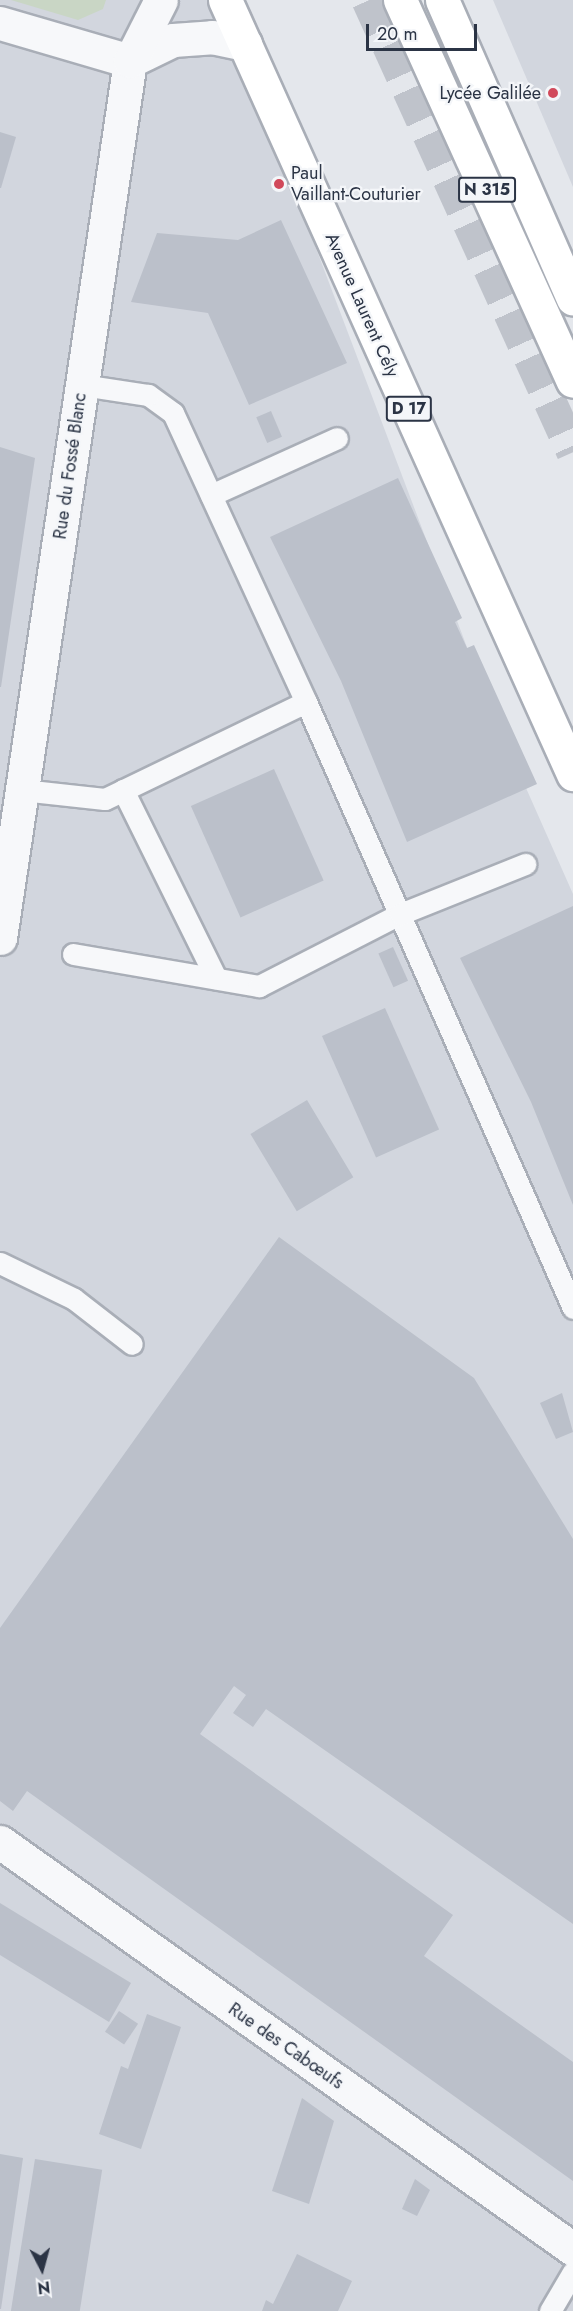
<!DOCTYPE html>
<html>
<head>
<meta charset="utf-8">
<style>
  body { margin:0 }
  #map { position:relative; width:573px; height:2311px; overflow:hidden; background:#e4e7ec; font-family:Jost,sans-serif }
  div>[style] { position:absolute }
  .built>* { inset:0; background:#d2d6de }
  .green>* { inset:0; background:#c9d6c5 }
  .building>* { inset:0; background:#bbc0ca; transform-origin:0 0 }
  .highway-tunnel>* { height:33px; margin-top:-16.5px; transform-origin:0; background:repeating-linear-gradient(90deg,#bfc3cb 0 33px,transparent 0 49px) }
  .roads { filter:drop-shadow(2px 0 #a9aeb7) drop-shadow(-2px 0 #a9aeb7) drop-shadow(0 2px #a9aeb7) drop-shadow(0 -2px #a9aeb7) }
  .lane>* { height:21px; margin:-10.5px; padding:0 10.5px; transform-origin:10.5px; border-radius:10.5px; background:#f7f8fa }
  .street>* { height:33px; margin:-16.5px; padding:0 16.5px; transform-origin:16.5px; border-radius:16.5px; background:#f7f8fa }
  .primary>* { height:33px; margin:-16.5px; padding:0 16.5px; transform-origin:16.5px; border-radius:16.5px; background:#fff }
  .highway>* { height:33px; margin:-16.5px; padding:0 16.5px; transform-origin:16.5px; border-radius:16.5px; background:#fff }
  .dots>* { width:16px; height:16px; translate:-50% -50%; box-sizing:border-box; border:3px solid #f4f6f9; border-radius:50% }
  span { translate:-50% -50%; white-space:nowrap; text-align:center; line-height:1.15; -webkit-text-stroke:4.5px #f4f6f9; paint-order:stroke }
  .shield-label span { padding:2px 4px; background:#f4f6f9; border:2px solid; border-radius:4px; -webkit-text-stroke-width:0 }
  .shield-label { font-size:16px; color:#2b3445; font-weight:700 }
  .poi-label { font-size:18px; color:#2b3445 }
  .right { translate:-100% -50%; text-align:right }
  .left { translate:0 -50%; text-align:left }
  .street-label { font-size:18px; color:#2b3445 }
  .north { position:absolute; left:12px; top:2239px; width:60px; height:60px; -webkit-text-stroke:4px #f4f6f9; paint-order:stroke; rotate:174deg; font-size:16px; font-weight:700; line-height:24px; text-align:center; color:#2b3445 }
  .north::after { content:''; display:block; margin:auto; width:21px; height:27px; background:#2b3445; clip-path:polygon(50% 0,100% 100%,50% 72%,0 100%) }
  .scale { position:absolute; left:366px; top:24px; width:111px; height:27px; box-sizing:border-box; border:3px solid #2b3445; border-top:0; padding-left:8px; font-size:18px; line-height:21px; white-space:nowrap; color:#2b3445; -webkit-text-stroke:4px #f4f6f9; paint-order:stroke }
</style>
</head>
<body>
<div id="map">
  <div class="built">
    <div style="clip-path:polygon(0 0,222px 0,487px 700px,573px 894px,573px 2311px,0 2311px)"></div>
    <div style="clip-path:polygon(493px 0,573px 0,573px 187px)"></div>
  </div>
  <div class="green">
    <div style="clip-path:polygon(11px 0,106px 0,103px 9px,78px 20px)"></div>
  </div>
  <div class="building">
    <div style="clip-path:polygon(0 132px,16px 137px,1px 188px,0 188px)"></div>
    <div style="clip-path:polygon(281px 220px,347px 363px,249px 405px,208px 313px,131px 302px,157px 233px,238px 240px)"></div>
    <div style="left:271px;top:411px;width:28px;height:16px;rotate:67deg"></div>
    <div style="clip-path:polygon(0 447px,35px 458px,1px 687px,0 687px)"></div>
    <div style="clip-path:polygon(398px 478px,462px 618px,455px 622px,467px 648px,474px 645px,537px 784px,407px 842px,341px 681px,270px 537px)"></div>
    <div style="left:274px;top:769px;width:122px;height:91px;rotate:66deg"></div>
    <div style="clip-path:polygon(573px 906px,573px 1205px,531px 1102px,460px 958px)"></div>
    <div style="left:393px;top:947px;width:37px;height:16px;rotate:66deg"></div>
    <div style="left:385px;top:1008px;width:133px;height:69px;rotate:66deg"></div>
    <div style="left:307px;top:1100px;width:90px;height:66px;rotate:59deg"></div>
    <div style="clip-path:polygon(279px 1237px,474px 1378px,573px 1539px,573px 1924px,266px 1709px,253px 1727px,233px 1713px,246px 1695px,234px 1686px,200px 1734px,453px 1915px,424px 1956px,573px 2062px,573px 2181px,27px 1791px,13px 1811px,0 1801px,0 1628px)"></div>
    <div style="clip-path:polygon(562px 1393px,573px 1432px,556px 1439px,540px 1403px)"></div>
    <div style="clip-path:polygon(0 1903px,131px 1983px,109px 2022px,0 1955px)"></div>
    <div style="left:119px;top:2011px;width:23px;height:25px;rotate:34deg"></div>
    <div style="clip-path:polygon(147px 2014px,181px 2027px,141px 2149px,99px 2134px,121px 2066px,128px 2069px)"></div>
    <div style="clip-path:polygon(302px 2098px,334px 2121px,309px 2204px,272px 2191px)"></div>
    <div style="clip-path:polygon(0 2154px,23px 2158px,1px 2309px,0 2309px)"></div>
    <div style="left:35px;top:2159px;width:68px;height:154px;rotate:9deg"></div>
    <div style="clip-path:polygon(415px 2179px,430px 2190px,417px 2216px,402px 2209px)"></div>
    <div style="clip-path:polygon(297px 2254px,352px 2281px,338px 2311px,262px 2311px,266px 2300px,273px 2304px)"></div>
  </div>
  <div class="highway-tunnel">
    <div style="left:368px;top:0;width:496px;rotate:65.6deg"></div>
  </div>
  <div class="roads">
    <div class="lane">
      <div style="left:211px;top:495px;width:138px;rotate:-24.3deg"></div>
      <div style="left:306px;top:702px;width:662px;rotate:66.22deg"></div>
      <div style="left:22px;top:790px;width:83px;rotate:6.2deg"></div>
      <div style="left:105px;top:799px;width:223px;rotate:-25.8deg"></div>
      <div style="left:306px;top:702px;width:318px;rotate:-114.7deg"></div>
      <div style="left:173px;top:413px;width:31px;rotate:-144deg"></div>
      <div style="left:148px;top:395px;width:67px;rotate:-171.4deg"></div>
      <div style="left:123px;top:790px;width:210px;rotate:63.7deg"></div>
      <div style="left:73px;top:954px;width:189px;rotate:9.8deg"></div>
      <div style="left:259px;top:986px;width:158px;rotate:-27.1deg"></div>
      <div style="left:400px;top:914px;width:135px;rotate:-21.8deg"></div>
      <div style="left:0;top:1263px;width:82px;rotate:25.9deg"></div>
      <div style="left:74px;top:1299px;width:73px;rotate:37.8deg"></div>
      <div style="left:550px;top:2311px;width:45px;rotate:-59.5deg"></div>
    </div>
    <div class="street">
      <div style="left:0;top:23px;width:135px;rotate:16.3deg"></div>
      <div style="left:130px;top:61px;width:48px;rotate:-26deg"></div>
      <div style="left:173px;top:40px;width:39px;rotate:-4deg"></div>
      <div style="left:212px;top:37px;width:34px;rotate:12deg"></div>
      <div style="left:0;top:938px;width:887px;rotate:-81.57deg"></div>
      <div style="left:130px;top:61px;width:68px;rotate:-63.1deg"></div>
      <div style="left:0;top:1842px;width:703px;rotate:35.39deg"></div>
    </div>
    <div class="primary">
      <div style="left:225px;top:0;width:849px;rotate:65.79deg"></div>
      <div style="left:442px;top:0;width:326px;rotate:66.3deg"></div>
    </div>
    <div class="highway">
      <div style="left:400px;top:0;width:418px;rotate:65.6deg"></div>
    </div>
  </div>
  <div class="dots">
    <div style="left:553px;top:93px;background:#d1495b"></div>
    <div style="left:279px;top:184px;background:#d1495b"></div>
  </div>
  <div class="shield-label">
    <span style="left:487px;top:190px">N 315</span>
    <span style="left:409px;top:409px">D 17</span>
  </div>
  <div class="poi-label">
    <span class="right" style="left:541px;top:93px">Lycée Galilée</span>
    <span class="left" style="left:291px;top:184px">Paul<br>Vaillant-Couturier</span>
  </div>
  <div class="street-label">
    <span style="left:362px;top:305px;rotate:66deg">Avenue Laurent Cély</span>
    <span style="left:70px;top:466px;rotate:-82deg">Rue du Fossé Blanc</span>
    <span style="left:286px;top:2046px;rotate:35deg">Rue des Cabœufs</span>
  </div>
  <div class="north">N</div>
  <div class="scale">20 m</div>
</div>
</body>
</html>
